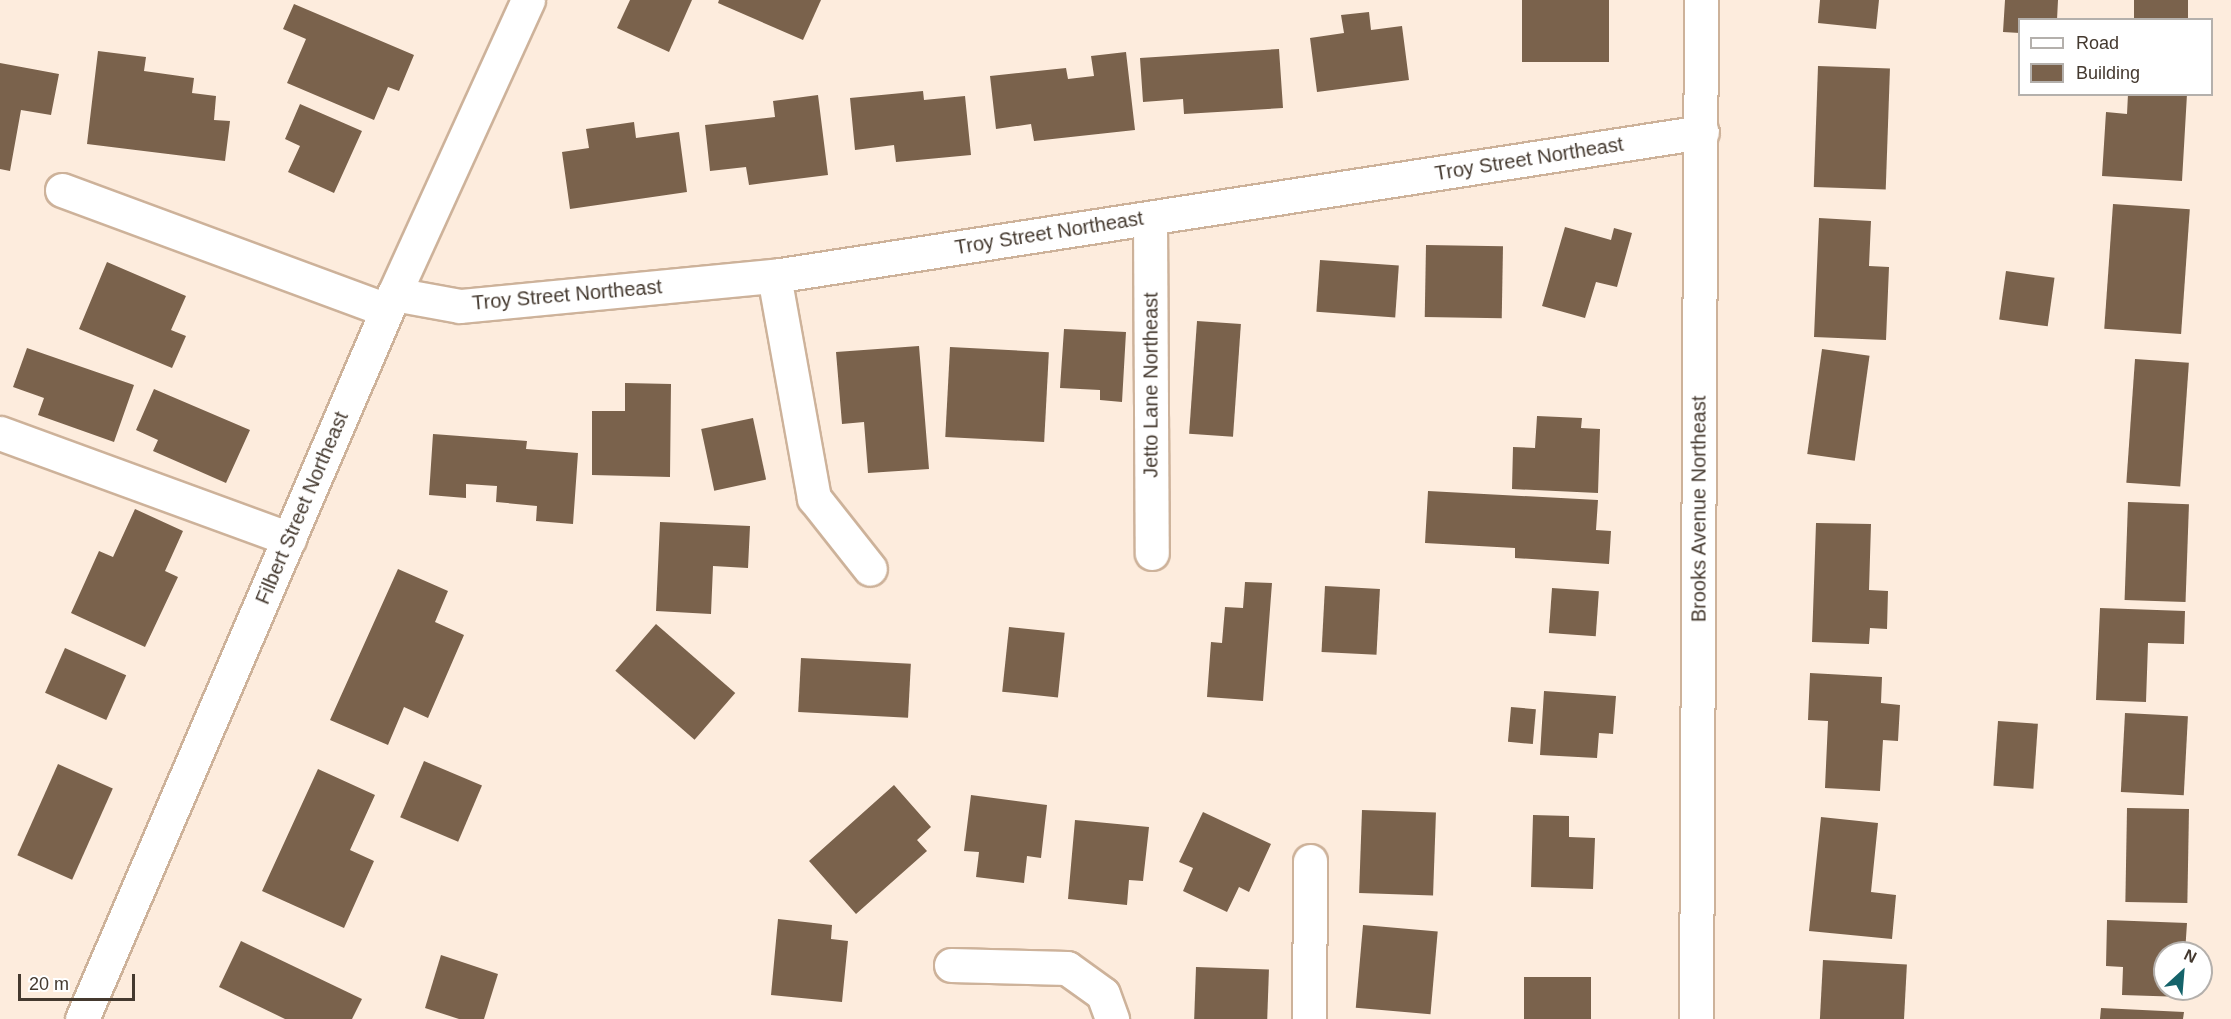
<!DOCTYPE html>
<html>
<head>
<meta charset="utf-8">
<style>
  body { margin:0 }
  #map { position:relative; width:2231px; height:1019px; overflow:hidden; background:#fdecdd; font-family:Helvetica,sans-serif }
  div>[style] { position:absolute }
  .building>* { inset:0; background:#7a624c; transform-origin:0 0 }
  .roads { filter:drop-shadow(2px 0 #cdb29a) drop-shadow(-2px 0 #cdb29a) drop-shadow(0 2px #cdb29a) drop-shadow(0 -2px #cdb29a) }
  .minor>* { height:33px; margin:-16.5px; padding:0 16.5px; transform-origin:16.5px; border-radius:16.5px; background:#fff }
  span { translate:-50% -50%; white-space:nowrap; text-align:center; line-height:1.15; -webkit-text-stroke:6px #fff; paint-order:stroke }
  .street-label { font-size:20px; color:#44392f }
  .legend { position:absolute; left:2018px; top:18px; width:195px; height:78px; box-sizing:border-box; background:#fff; border:2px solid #b4b0ac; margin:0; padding:8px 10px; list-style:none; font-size:18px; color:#44392f }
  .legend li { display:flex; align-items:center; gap:12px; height:30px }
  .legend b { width:30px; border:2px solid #b4b0ac }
  .north { position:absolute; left:2153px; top:941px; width:60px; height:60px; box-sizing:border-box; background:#fff; border:2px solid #b4b0ac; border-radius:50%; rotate:26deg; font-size:16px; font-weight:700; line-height:24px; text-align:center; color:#44392f }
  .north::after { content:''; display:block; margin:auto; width:21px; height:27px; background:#15636a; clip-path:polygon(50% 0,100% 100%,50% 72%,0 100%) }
  .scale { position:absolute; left:18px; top:974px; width:117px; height:27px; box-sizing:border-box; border:3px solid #44392f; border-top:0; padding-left:8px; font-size:18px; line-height:21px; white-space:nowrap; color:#44392f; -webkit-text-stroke:4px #fff; paint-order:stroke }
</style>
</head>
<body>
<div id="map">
  <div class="building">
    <div style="clip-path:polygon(630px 0,692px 0,669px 52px,617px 28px)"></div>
    <div style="clip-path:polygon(719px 0,821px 0,803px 40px,718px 3px)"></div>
    <div style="left:1522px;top:0;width:87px;height:62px"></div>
    <div style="clip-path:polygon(1820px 0,1879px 0,1876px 29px,1818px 23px)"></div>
    <div style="clip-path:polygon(2005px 0,2058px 0,2057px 20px,2020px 20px,2020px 33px,2003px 32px)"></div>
    <div style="left:2134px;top:0;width:54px;height:20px"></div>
    <div style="clip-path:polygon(294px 4px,414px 55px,399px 91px,388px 87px,374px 120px,287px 83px,306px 39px,283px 29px)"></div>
    <div style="clip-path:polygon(1369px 12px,1371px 30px,1402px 26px,1409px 80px,1317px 92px,1310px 38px,1344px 33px,1341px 15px)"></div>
    <div style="clip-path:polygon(1279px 49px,1283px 108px,1184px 114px,1183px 99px,1143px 102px,1140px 58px)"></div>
    <div style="clip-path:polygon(98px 51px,146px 57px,144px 71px,194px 78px,192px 93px,216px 96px,214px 120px,230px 121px,225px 161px,87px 144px)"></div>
    <div style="clip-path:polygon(1126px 52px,1135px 130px,1034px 141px,1031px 124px,996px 129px,990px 76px,1066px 68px,1068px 79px,1094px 76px,1091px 56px)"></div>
    <div style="clip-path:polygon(0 63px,59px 74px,51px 115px,21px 110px,10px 171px,0 169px)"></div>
    <div style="left:1818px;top:66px;width:72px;height:121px;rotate:2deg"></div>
    <div style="clip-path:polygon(923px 91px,924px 100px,965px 96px,971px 155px,896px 162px,894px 145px,855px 150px,850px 98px)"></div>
    <div style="clip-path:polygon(2128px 94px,2187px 94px,2182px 181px,2102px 176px,2106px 112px,2127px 114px)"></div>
    <div style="clip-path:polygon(818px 95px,828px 175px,749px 185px,746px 167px,710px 171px,705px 125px,775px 117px,773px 101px)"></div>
    <div style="clip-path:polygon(300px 104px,362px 131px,334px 193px,288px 172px,300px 146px,285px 139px)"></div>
    <div style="clip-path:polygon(634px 122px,636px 138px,679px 132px,687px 192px,570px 209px,562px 152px,589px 148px,586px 129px)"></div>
    <div style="left:2113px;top:204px;width:77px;height:125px;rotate:4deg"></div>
    <div style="clip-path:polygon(1819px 218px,1871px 221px,1869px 266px,1889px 267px,1886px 340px,1814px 337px)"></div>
    <div style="clip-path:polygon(1565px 227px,1611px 240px,1614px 228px,1632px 233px,1617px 287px,1596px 282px,1585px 318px,1542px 306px)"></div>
    <div style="left:1426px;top:245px;width:77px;height:72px;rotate:1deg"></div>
    <div style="left:1320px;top:260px;width:79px;height:52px;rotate:4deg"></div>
    <div style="clip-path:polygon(107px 262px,186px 296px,171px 330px,186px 336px,172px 368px,79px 329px)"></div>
    <div style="left:2006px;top:271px;width:49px;height:49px;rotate:8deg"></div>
    <div style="left:1197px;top:321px;width:44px;height:113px;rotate:4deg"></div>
    <div style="clip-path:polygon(1064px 329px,1126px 332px,1122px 402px,1100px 400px,1100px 390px,1060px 388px)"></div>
    <div style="clip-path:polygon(919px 346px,929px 469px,868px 473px,864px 422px,842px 424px,836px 352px)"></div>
    <div style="left:950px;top:347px;width:99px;height:90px;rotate:3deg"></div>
    <div style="clip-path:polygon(27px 348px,134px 385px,114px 442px,38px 415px,44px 398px,13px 387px)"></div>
    <div style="left:1822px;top:349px;width:48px;height:106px;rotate:8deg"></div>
    <div style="left:2135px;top:359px;width:54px;height:124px;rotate:4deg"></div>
    <div style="clip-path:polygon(625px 383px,671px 384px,670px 477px,592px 475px,592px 411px,625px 411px)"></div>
    <div style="clip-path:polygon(154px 389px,250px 430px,226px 483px,153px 451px,158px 440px,136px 430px)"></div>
    <div style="clip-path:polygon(1537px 416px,1582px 418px,1581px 428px,1600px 429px,1598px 493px,1512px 489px,1513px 447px,1535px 448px)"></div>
    <div style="left:753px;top:418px;width:63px;height:53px;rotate:78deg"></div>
    <div style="clip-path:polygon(433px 434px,527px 441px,526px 449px,578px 453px,573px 524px,536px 521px,537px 506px,496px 502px,497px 486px,466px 484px,466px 498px,429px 495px)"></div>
    <div style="clip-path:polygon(1428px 491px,1598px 500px,1596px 530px,1611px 531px,1609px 564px,1515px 558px,1515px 548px,1425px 543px)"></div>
    <div style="left:2128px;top:502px;width:61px;height:98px;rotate:2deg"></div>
    <div style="clip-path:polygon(135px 509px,183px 531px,165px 571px,178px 577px,145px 647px,71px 613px,99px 551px,113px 557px)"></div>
    <div style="clip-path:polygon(660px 522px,750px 526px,748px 568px,713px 566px,711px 614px,656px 611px)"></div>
    <div style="clip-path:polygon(1816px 523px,1871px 524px,1869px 590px,1888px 591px,1887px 629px,1870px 628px,1869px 644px,1812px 642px)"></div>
    <div style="clip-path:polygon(398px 569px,448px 591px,435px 622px,464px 635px,428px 718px,404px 707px,388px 745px,330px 720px)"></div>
    <div style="clip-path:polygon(1245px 582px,1272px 583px,1263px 701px,1207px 697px,1211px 642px,1222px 643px,1225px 607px,1243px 608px)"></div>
    <div style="left:1325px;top:586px;width:55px;height:66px;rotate:3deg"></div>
    <div style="left:1552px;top:588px;width:47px;height:45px;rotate:4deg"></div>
    <div style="clip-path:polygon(2100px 608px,2185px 611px,2184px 644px,2148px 643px,2146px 702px,2096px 700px)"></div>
    <div style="left:656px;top:624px;width:105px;height:62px;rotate:41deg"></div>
    <div style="left:1009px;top:627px;width:56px;height:65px;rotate:6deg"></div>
    <div style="left:65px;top:648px;width:67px;height:49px;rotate:24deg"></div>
    <div style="left:801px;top:658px;width:110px;height:54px;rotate:3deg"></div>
    <div style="clip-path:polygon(1810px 673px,1882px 677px,1881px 703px,1900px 705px,1898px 741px,1883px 740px,1880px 791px,1825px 788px,1828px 721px,1808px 720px)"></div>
    <div style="clip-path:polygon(1544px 691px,1616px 696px,1613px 734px,1599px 733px,1597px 758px,1540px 755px)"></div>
    <div style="left:1511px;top:707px;width:25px;height:35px;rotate:5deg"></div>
    <div style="left:2125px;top:713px;width:63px;height:79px;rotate:3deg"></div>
    <div style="left:1998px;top:721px;width:40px;height:65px;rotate:4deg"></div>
    <div style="left:424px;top:761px;width:63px;height:61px;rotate:23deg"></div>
    <div style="left:58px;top:764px;width:60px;height:100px;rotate:24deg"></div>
    <div style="clip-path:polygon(318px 769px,375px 795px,350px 850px,374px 861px,344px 928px,262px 891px)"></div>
    <div style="clip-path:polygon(894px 785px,931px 827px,917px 840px,927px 851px,856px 914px,809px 861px)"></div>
    <div style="clip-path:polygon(971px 795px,1047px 805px,1041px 858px,1027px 856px,1024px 883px,976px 877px,979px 852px,964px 851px)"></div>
    <div style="left:2127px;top:808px;width:62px;height:94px;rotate:1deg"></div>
    <div style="left:1362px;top:810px;width:74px;height:83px;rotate:2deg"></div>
    <div style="clip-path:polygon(1203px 812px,1271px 844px,1249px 892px,1239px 887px,1227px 912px,1183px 891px,1193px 868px,1179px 862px)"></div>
    <div style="clip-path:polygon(1533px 815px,1569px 816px,1569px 837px,1595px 838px,1593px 889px,1531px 887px)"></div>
    <div style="clip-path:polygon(1821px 817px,1878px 823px,1871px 892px,1896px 895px,1892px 939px,1809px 931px)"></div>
    <div style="clip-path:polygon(1075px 820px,1149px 827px,1143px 881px,1129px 880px,1127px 905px,1068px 899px)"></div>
    <div style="clip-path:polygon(778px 919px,832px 925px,831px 939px,848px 941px,842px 1002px,771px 995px)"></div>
    <div style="clip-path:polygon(2107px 920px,2187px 923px,2185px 953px,2165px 953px,2165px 989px,2184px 989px,2184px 997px,2122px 995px,2123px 967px,2106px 966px)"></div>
    <div style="left:1363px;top:925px;width:75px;height:83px;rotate:5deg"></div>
    <div style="clip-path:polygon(241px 941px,362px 999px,352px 1019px,285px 1019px,219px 987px)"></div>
    <div style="clip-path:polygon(441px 955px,498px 974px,484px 1019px,459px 1019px,425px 1008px)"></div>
    <div style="left:1823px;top:960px;width:84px;height:59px;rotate:3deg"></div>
    <div style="left:1196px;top:967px;width:73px;height:52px;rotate:2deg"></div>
    <div style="left:1524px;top:977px;width:67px;height:42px"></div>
    <div style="clip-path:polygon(2101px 1008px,2184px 1012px,2183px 1019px,2100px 1019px)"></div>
  </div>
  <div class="roads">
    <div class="minor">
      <div style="left:62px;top:190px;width:346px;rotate:20.3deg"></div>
      <div style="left:1150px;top:218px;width:335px;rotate:89.7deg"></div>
      <div style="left:774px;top:276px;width:226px;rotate:79.8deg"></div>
      <div style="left:814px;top:498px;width:90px;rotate:51.7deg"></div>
      <div style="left:394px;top:294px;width:67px;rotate:10.3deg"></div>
      <div style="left:460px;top:306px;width:315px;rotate:-5.5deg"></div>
      <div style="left:774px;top:276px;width:939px;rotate:-8.82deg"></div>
      <div style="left:0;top:433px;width:308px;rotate:20.1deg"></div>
      <div style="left:951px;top:965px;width:116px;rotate:1.5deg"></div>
      <div style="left:1067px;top:968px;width:44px;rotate:35.8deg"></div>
      <div style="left:1103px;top:994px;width:27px;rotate:70deg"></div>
      <div style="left:82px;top:1019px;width:789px;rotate:-66.72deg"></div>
      <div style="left:394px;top:294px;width:323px;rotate:-65.5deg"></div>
      <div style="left:1309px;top:1019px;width:158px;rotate:-89.6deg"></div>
      <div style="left:1696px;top:1019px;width:1019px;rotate:-89.72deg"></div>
    </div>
  </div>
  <div class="street-label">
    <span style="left:1529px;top:159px;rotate:-9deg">Troy Street Northeast</span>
    <span style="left:1049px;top:233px;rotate:-9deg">Troy Street Northeast</span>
    <span style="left:567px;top:295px;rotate:-5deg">Troy Street Northeast</span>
    <span style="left:1151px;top:385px;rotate:-90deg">Jetto Lane Northeast</span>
    <span style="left:302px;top:508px;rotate:-67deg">Filbert Street Northeast</span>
    <span style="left:1699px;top:509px;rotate:-90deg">Brooks Avenue Northeast</span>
  </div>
  <ul class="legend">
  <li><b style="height:8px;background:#fff"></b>Road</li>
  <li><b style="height:16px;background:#7a624c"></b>Building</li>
  </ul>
  <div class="north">N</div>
  <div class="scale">20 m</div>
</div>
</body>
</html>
